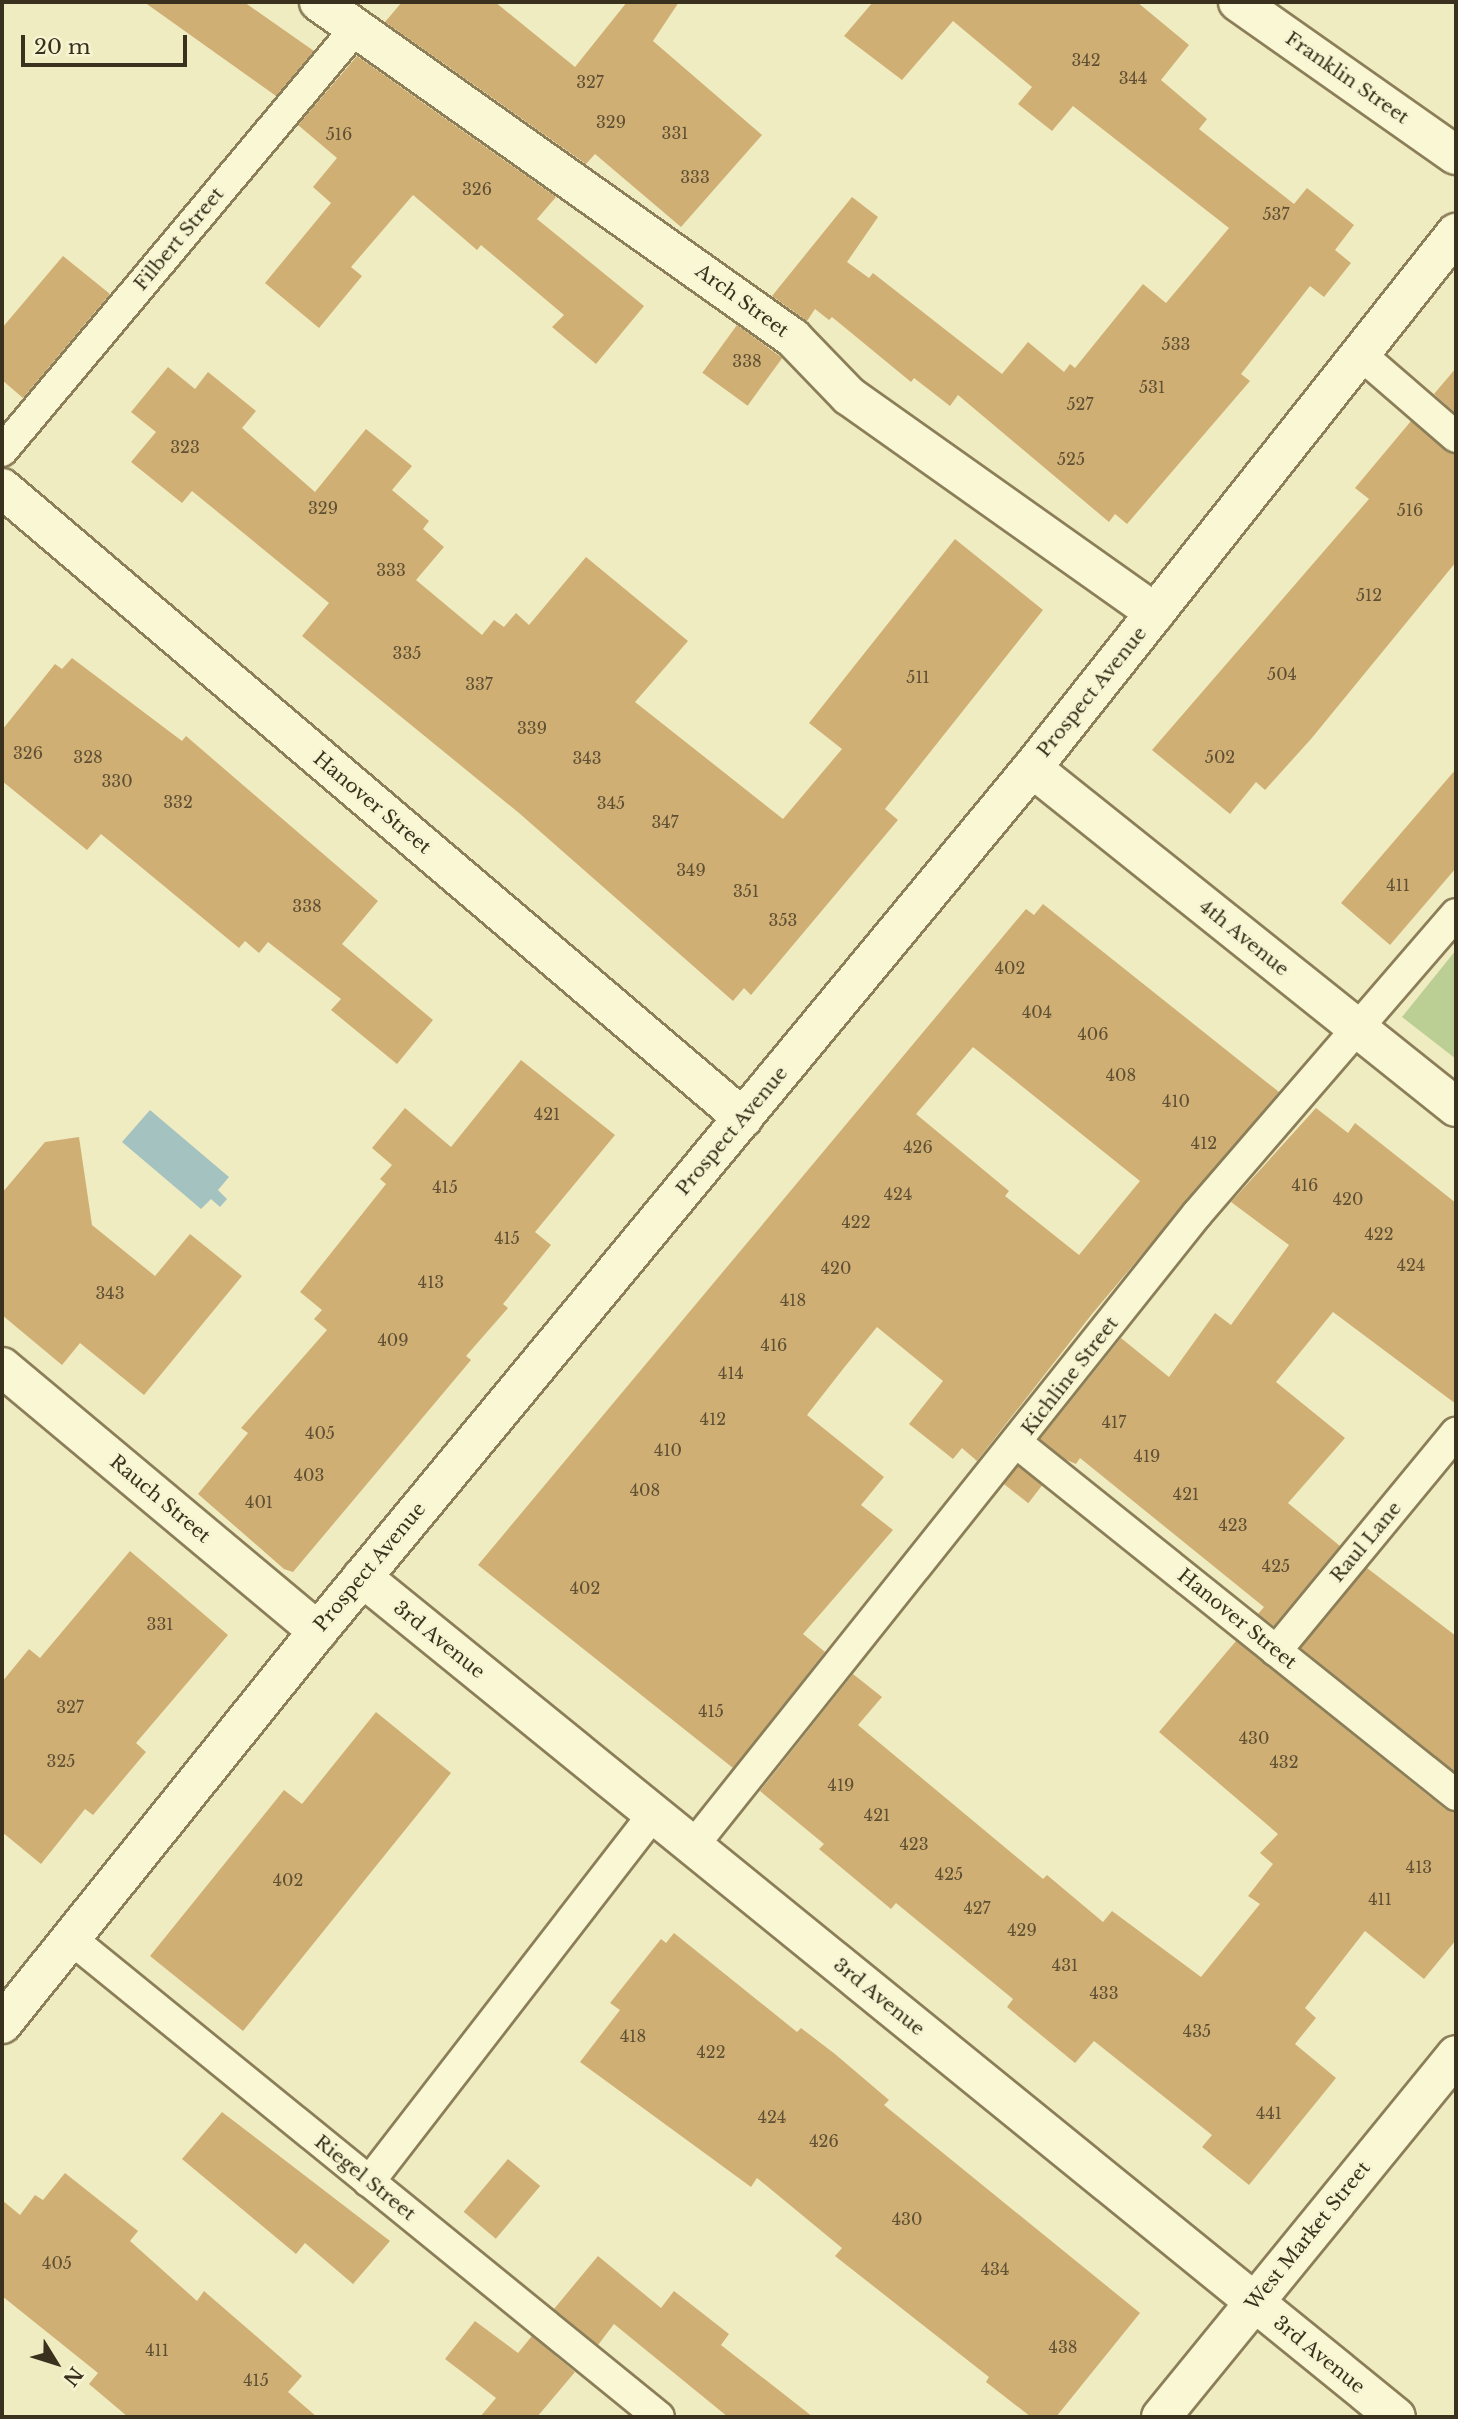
<!DOCTYPE html>
<html>
<head>
<meta charset="utf-8">
<style>
  body { margin:0 }
  #map { position:relative; width:1458px; height:2419px; overflow:hidden; background:#f0ecc1; font-family:"Libre Baskerville",serif }
  div>[style] { position:absolute }
  .green>* { inset:0; background:#bbcf95 }
  .water>* { inset:0; background:#a4c2c0 }
  .building>* { inset:0; background:#d0af75; transform-origin:0 0 }
  .roads { filter:drop-shadow(2px 0 #8b7e58) drop-shadow(-2px 0 #8b7e58) drop-shadow(0 2px #8b7e58) drop-shadow(0 -2px #8b7e58) }
  .lane>* { height:30px; margin:-15px; padding:0 15px; transform-origin:15px; border-radius:15px; background:#faf7d5 }
  .street>* { height:38px; margin:-19px; padding:0 19px; transform-origin:19px; border-radius:19px; background:#faf7d5 }
  span { translate:-50% -50%; white-space:nowrap; text-align:center; line-height:1.15; -webkit-text-stroke:5px #f7f4d1; paint-order:stroke }
  .number-label { font-size:16px; color:#5f5033 }
  .number-label span { -webkit-text-stroke-width:0 }
  .street-label { font-size:19px; color:#39311d }
  .frame { position:absolute; inset:0; border:4px solid #39311d; pointer-events:none }
  .north { position:absolute; left:21px; top:2328px; width:70px; height:70px; -webkit-text-stroke:5px #f7f4d1; paint-order:stroke; rotate:128deg; font-size:19px; font-weight:700; line-height:28px; text-align:center; color:#39311d }
  .north::after { content:''; display:block; margin:auto; width:24px; height:32px; background:#39311d; clip-path:polygon(50% 0,100% 100%,50% 72%,0 100%) }
  .scale { position:absolute; left:21px; top:35px; width:166px; height:32px; box-sizing:border-box; border:4px solid #39311d; border-top:0; padding-left:9px; font-size:21px; line-height:24px; white-space:nowrap; color:#39311d; -webkit-text-stroke:5px #f7f4d1; paint-order:stroke }
</style>
</head>
<body>
<div id="map">
  <div class="green">
    <div style="clip-path:polygon(1456px 950px,1456px 1059px,1402px 1017px)"></div>
  </div>
  <div class="water">
    <div style="clip-path:polygon(150px 1110px,229px 1177px,218px 1190px,227px 1199px,220px 1207px,211px 1199px,201px 1209px,122px 1142px)"></div>
  </div>
  <div class="building">
    <div style="clip-path:polygon(144px 2px,244px 2px,314px 51px,276px 96px)"></div>
    <div style="clip-path:polygon(402px 2px,495px 2px,575px 67px,627px 2px,679px 2px,653px 41px,762px 135px,681px 227px,595px 154px,586px 164px,385px 22px)"></div>
    <div style="clip-path:polygon(873px 2px,1137px 2px,1189px 45px,1161px 80px,1207px 119px,1199px 129px,1294px 204px,1307px 188px,1354px 225px,1335px 250px,1351px 263px,1324px 297px,1310px 286px,1241px 374px,1250px 381px,1127px 524px,1115px 514px,1109px 522px,958px 395px,950px 406px,914px 378px,911px 382px,832px 317px,829px 320px,815px 309px,807px 321px,772px 296px,852px 197px,878px 217px,847px 262px,869px 278px,873px 273px,1002px 374px,1028px 342px,1064px 372px,1070px 364px,1075px 368px,1143px 284px,1166px 303px,1229px 228px,1073px 106px,1052px 131px,1018px 104px,1032px 87px,953px 21px,902px 80px,844px 36px)"></div>
    <div style="clip-path:polygon(357px 56px,556px 197px,537px 219px,644px 306px,596px 364px,552px 327px,564px 315px,481px 245px,477px 250px,413px 195px,351px 267px,362px 276px,319px 328px,265px 283px,331px 203px,313px 187px,337px 158px,298px 125px)"></div>
    <div style="clip-path:polygon(63px 256px,110px 294px,23px 398px,2px 380px,2px 328px)"></div>
    <div style="left:737px;top:325px;width:56px;height:59px;rotate:36deg"></div>
    <div style="clip-path:polygon(168px 367px,195px 389px,208px 372px,256px 411px,242px 428px,315px 492px,366px 429px,412px 466px,392px 490px,429px 521px,423px 529px,444px 547px,416px 580px,482px 635px,494px 620px,504px 627px,516px 613px,529px 625px,586px 557px,688px 641px,635px 702px,783px 819px,842px 749px,809px 723px,955px 539px,1043px 610px,885px 809px,898px 820px,751px 995px,744px 988px,733px 1001px,519px 813px,302px 636px,329px 603px,192px 491px,182px 503px,131px 462px,156px 432px,131px 412px)"></div>
    <div style="clip-path:polygon(1456px 368px,1456px 414px,1434px 394px)"></div>
    <div style="clip-path:polygon(1411px 421px,1445px 450px,1456px 454px,1456px 562px,1311px 739px,1265px 790px,1256px 782px,1230px 814px,1152px 750px,1369px 499px,1355px 488px)"></div>
    <div style="clip-path:polygon(72px 658px,182px 741px,186px 736px,378px 901px,342px 944px,433px 1020px,397px 1064px,331px 1010px,341px 999px,268px 942px,259px 953px,245px 941px,239px 948px,101px 834px,87px 850px,2px 781px,2px 730px,55px 664px,62px 669px)"></div>
    <div style="clip-path:polygon(1456px 769px,1456px 868px,1390px 945px,1341px 903px)"></div>
    <div style="clip-path:polygon(evenodd,1043px 904px,1279px 1092px,1092px 1314px,977px 1461px,962px 1448px,953px 1459px,909px 1424px,943px 1381px,877px 1327px,843px 1369px,807px 1415px,884px 1477px,861px 1505px,893px 1530px,803px 1634px,825px 1652px,733px 1768px,478px 1565px,1026px 909px,1034px 915px,1043px 904px,973px 1047px,1140px 1181px,1079px 1255px,1005px 1196px,1009px 1191px,916px 1114px,973px 1047px)"></div>
    <div style="clip-path:polygon(521px 1060px,615px 1135px,535px 1232px,551px 1245px,503px 1304px,508px 1308px,466px 1356px,471px 1360px,293px 1572px,284px 1569px,198px 1494px,248px 1433px,241px 1428px,327px 1330px,314px 1319px,322px 1310px,300px 1292px,386px 1184px,380px 1179px,392px 1165px,372px 1148px,405px 1108px,451px 1147px)"></div>
    <div style="clip-path:polygon(1316px 1108px,1348px 1133px,1355px 1123px,1456px 1203px,1456px 1404px,1333px 1312px,1276px 1382px,1345px 1438px,1288px 1503px,1340px 1546px,1274px 1626px,1258px 1614px,1264px 1607px,1080px 1458px,1076px 1464px,1064px 1459px,1040px 1439px,1121px 1338px,1169px 1377px,1215px 1313px,1231px 1325px,1289px 1245px,1231px 1202px)"></div>
    <div style="clip-path:polygon(79px 1137px,92px 1225px,155px 1276px,190px 1234px,242px 1276px,144px 1395px,80px 1343px,62px 1365px,2px 1315px,2px 1193px,45px 1142px)"></div>
    <div style="left:1018px;top:1466px;width:31px;height:23px;rotate:38deg"></div>
    <div style="clip-path:polygon(130px 1551px,228px 1635px,136px 1743px,146px 1752px,93px 1815px,85px 1809px,41px 1864px,2px 1832px,2px 1682px,29px 1649px,40px 1658px)"></div>
    <div style="clip-path:polygon(1367px 1568px,1456px 1636px,1456px 1773px,1301px 1648px)"></div>
    <div style="clip-path:polygon(1236px 1641px,1445px 1809px,1456px 1812px,1456px 1940px,1424px 1979px,1365px 1931px,1305px 2008px,1316px 2018px,1295px 2044px,1336px 2078px,1249px 2185px,1202px 2147px,1212px 2135px,1094px 2041px,1075px 2063px,1007px 2007px,1013px 1999px,896px 1903px,891px 1909px,819px 1849px,824px 1844px,760px 1791px,853px 1674px,882px 1697px,858px 1725px,1043px 1879px,1047px 1875px,1103px 1922px,1112px 1911px,1201px 1977px,1260px 1904px,1248px 1896px,1273px 1864px,1260px 1853px,1278px 1834px,1159px 1732px)"></div>
    <div style="clip-path:polygon(376px 1712px,451px 1773px,243px 2031px,150px 1956px,284px 1790px,302px 1804px)"></div>
    <div style="clip-path:polygon(674px 1933px,797px 2032px,801px 2028px,835px 2054px,889px 2100px,884px 2105px,1140px 2313px,1056px 2417px,1031px 2417px,986px 2382px,989px 2377px,835px 2256px,842px 2248px,757px 2178px,751px 2187px,580px 2062px,620px 2010px,610px 2003px,661px 1939px,666px 1943px)"></div>
    <div style="clip-path:polygon(222px 2112px,390px 2241px,353px 2284px,305px 2243px,296px 2254px,182px 2159px)"></div>
    <div style="left:508px;top:2159px;width:42px;height:69px;rotate:40deg"></div>
    <div style="clip-path:polygon(65px 2173px,138px 2231px,130px 2241px,197px 2301px,204px 2291px,302px 2376px,288px 2392px,317px 2417px,128px 2417px,89px 2384px,98px 2373px,2px 2296px,2px 2200px,20px 2215px,35px 2195px,43px 2200px)"></div>
    <div style="clip-path:polygon(598px 2256px,661px 2308px,674px 2291px,729px 2334px,721px 2345px,813px 2417px,728px 2417px,614px 2324px,598px 2345px,554px 2309px)"></div>
    <div style="clip-path:polygon(475px 2321px,518px 2353px,532px 2336px,575px 2372px,537px 2417px,480px 2417px,496px 2398px,445px 2359px)"></div>
  </div>
  <div class="roads">
    <div class="lane">
      <div style="left:1360px;top:354px;width:127px;rotate:40.8deg"></div>
      <div style="left:2px;top:451px;width:553px;rotate:-50.06deg"></div>
      <div style="left:1017px;top:1443px;width:563px;rotate:38.72deg"></div>
      <div style="left:1276px;top:1651px;width:283px;rotate:-50.5deg"></div>
      <div style="left:693px;top:1846px;width:808px;rotate:-51.43deg"></div>
      <div style="left:1197px;top:1214px;width:396px;rotate:-49.2deg"></div>
      <div style="left:70px;top:1938px;width:759px;rotate:39.12deg"></div>
      <div style="left:369px;top:2182px;width:465px;rotate:-52.3deg"></div>
    </div>
    <div class="street">
      <div style="left:319px;top:2px;width:581px;rotate:35.33deg"></div>
      <div style="left:793px;top:338px;width:81px;rotate:46deg"></div>
      <div style="left:849px;top:396px;width:375px;rotate:35.3deg"></div>
      <div style="left:1238px;top:2px;width:266px;rotate:35.1deg"></div>
      <div style="left:2px;top:488px;width:973px;rotate:40.37deg"></div>
      <div style="left:1032px;top:768px;width:543px;rotate:38.64deg"></div>
      <div style="left:2px;top:1367px;width:412px;rotate:39.9deg"></div>
      <div style="left:362px;top:1577px;width:1332px;rotate:39.09deg"></div>
      <div style="left:2px;top:2024px;width:504px;rotate:-51.2deg"></div>
      <div style="left:318px;top:1631px;width:1120px;rotate:-50.4deg"></div>
      <div style="left:1032px;top:768px;width:683px;rotate:-51.6deg"></div>
      <div style="left:1161px;top:2417px;width:467px;rotate:-50.8deg"></div>
    </div>
  </div>
  <div class="number-label">
    <span style="left:1086px;top:60px">342</span>
    <span style="left:1133px;top:78px">344</span>
    <span style="left:590px;top:82px">327</span>
    <span style="left:611px;top:122px">329</span>
    <span style="left:675px;top:133px">331</span>
    <span style="left:339px;top:134px">516</span>
    <span style="left:695px;top:177px">333</span>
    <span style="left:477px;top:189px">326</span>
    <span style="left:1276px;top:214px">537</span>
    <span style="left:1176px;top:344px">533</span>
    <span style="left:747px;top:361px">338</span>
    <span style="left:1152px;top:387px">531</span>
    <span style="left:1080px;top:404px">527</span>
    <span style="left:185px;top:447px">323</span>
    <span style="left:1071px;top:459px">525</span>
    <span style="left:323px;top:508px">329</span>
    <span style="left:1410px;top:510px">516</span>
    <span style="left:391px;top:570px">333</span>
    <span style="left:1369px;top:595px">512</span>
    <span style="left:407px;top:653px">335</span>
    <span style="left:1282px;top:674px">504</span>
    <span style="left:918px;top:677px">511</span>
    <span style="left:479px;top:684px">337</span>
    <span style="left:532px;top:728px">339</span>
    <span style="left:28px;top:753px">326</span>
    <span style="left:88px;top:757px">328</span>
    <span style="left:1220px;top:757px">502</span>
    <span style="left:587px;top:758px">343</span>
    <span style="left:117px;top:781px">330</span>
    <span style="left:178px;top:802px">332</span>
    <span style="left:611px;top:803px">345</span>
    <span style="left:665px;top:822px">347</span>
    <span style="left:691px;top:870px">349</span>
    <span style="left:1398px;top:885px">411</span>
    <span style="left:746px;top:891px">351</span>
    <span style="left:307px;top:906px">338</span>
    <span style="left:783px;top:920px">353</span>
    <span style="left:1010px;top:968px">402</span>
    <span style="left:1037px;top:1012px">404</span>
    <span style="left:1093px;top:1034px">406</span>
    <span style="left:1121px;top:1075px">408</span>
    <span style="left:1176px;top:1101px">410</span>
    <span style="left:547px;top:1114px">421</span>
    <span style="left:1204px;top:1143px">412</span>
    <span style="left:918px;top:1147px">426</span>
    <span style="left:1305px;top:1185px">416</span>
    <span style="left:445px;top:1187px">415</span>
    <span style="left:898px;top:1194px">424</span>
    <span style="left:1348px;top:1199px">420</span>
    <span style="left:856px;top:1222px">422</span>
    <span style="left:1379px;top:1234px">422</span>
    <span style="left:507px;top:1238px">415</span>
    <span style="left:1411px;top:1265px">424</span>
    <span style="left:836px;top:1268px">420</span>
    <span style="left:431px;top:1282px">413</span>
    <span style="left:110px;top:1293px">343</span>
    <span style="left:793px;top:1300px">418</span>
    <span style="left:393px;top:1340px">409</span>
    <span style="left:774px;top:1345px">416</span>
    <span style="left:731px;top:1373px">414</span>
    <span style="left:713px;top:1419px">412</span>
    <span style="left:1114px;top:1422px">417</span>
    <span style="left:320px;top:1433px">405</span>
    <span style="left:668px;top:1450px">410</span>
    <span style="left:1147px;top:1456px">419</span>
    <span style="left:309px;top:1475px">403</span>
    <span style="left:645px;top:1490px">408</span>
    <span style="left:1186px;top:1494px">421</span>
    <span style="left:259px;top:1502px">401</span>
    <span style="left:1233px;top:1525px">423</span>
    <span style="left:1276px;top:1566px">425</span>
    <span style="left:585px;top:1588px">402</span>
    <span style="left:160px;top:1624px">331</span>
    <span style="left:70px;top:1707px">327</span>
    <span style="left:711px;top:1711px">415</span>
    <span style="left:1254px;top:1738px">430</span>
    <span style="left:61px;top:1761px">325</span>
    <span style="left:1284px;top:1762px">432</span>
    <span style="left:841px;top:1785px">419</span>
    <span style="left:877px;top:1815px">421</span>
    <span style="left:914px;top:1844px">423</span>
    <span style="left:1419px;top:1867px">413</span>
    <span style="left:949px;top:1874px">425</span>
    <span style="left:288px;top:1880px">402</span>
    <span style="left:1380px;top:1899px">411</span>
    <span style="left:977px;top:1908px">427</span>
    <span style="left:1022px;top:1930px">429</span>
    <span style="left:1065px;top:1965px">431</span>
    <span style="left:1104px;top:1993px">433</span>
    <span style="left:1197px;top:2031px">435</span>
    <span style="left:633px;top:2036px">418</span>
    <span style="left:711px;top:2052px">422</span>
    <span style="left:1269px;top:2113px">441</span>
    <span style="left:772px;top:2117px">424</span>
    <span style="left:824px;top:2141px">426</span>
    <span style="left:907px;top:2219px">430</span>
    <span style="left:57px;top:2263px">405</span>
    <span style="left:995px;top:2269px">434</span>
    <span style="left:1063px;top:2347px">438</span>
    <span style="left:157px;top:2350px">411</span>
    <span style="left:256px;top:2380px">415</span>
  </div>
  <div class="street-label">
    <span style="left:1347px;top:78px;rotate:35deg">Franklin Street</span>
    <span style="left:179px;top:239px;rotate:-50deg">Filbert Street</span>
    <span style="left:742px;top:301px;rotate:36deg">Arch Street</span>
    <span style="left:1092px;top:692px;rotate:-51deg">Prospect Avenue</span>
    <span style="left:372px;top:803px;rotate:40deg">Hanover Street</span>
    <span style="left:1244px;top:938px;rotate:39deg">4th Avenue</span>
    <span style="left:732px;top:1131px;rotate:-50deg">Prospect Avenue</span>
    <span style="left:1070px;top:1376px;rotate:-52deg">Kichline Street</span>
    <span style="left:160px;top:1499px;rotate:40deg">Rauch Street</span>
    <span style="left:1366px;top:1542px;rotate:-50deg">Raul Lane</span>
    <span style="left:370px;top:1567px;rotate:-50deg">Prospect Avenue</span>
    <span style="left:1237px;top:1619px;rotate:39deg">Hanover Street</span>
    <span style="left:439px;top:1640px;rotate:39deg">3rd Avenue</span>
    <span style="left:879px;top:1997px;rotate:39deg">3rd Avenue</span>
    <span style="left:365px;top:2178px;rotate:39deg">Riegel Street</span>
    <span style="left:1308px;top:2236px;rotate:-51deg">West Market Street</span>
    <span style="left:1319px;top:2355px;rotate:39deg">3rd Avenue</span>
  </div>
  <div class="frame"></div>
  <div class="north">N</div>
  <div class="scale">20 m</div>
</div>
</body>
</html>
